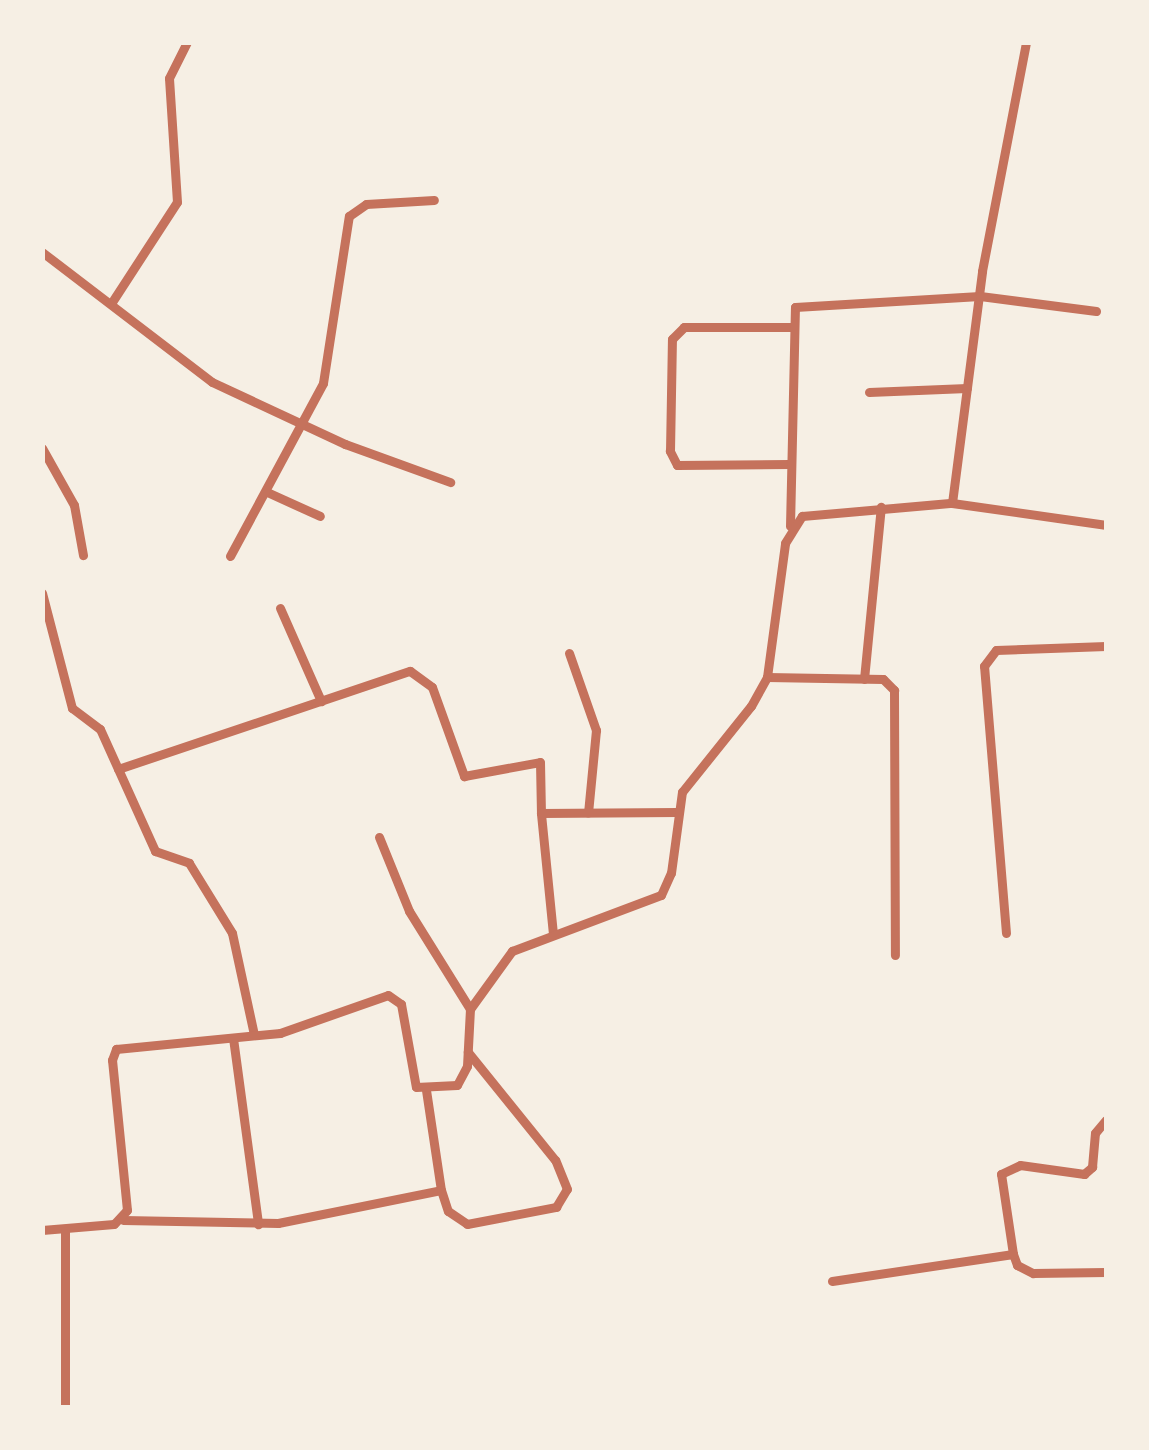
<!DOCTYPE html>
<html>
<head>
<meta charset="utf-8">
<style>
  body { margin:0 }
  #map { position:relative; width:1149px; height:1450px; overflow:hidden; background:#f6efe4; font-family:"PT Sans",sans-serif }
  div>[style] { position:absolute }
  .minor>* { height:9px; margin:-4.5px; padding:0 4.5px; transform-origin:4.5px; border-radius:4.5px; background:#c5725c }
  span { translate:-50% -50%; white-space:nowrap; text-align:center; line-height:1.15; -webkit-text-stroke:8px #f6efe4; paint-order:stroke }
  .frame { position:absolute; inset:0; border:45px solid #f6efe4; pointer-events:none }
</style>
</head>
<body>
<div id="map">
  <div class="minor">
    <div style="left:42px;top:252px;width:214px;rotate:37.4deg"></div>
    <div style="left:212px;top:382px;width:147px;rotate:25deg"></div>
    <div style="left:345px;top:444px;width:112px;rotate:19.9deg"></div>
    <div style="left:112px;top:302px;width:119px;rotate:-57deg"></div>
    <div style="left:177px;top:202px;width:124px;rotate:-93.7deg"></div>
    <div style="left:169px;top:78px;width:40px;rotate:-63.4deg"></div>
    <div style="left:869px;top:392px;width:98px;rotate:-2.3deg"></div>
    <div style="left:42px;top:448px;width:65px;rotate:60.7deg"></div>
    <div style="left:74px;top:505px;width:51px;rotate:79.8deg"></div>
    <div style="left:789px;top:464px;width:112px;rotate:179.5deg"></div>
    <div style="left:677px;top:465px;width:16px;rotate:-117deg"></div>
    <div style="left:670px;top:451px;width:112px;rotate:-89deg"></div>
    <div style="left:672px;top:339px;width:17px;rotate:-45deg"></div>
    <div style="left:684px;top:327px;width:108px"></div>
    <div style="left:267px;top:492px;width:58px;rotate:24.4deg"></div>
    <div style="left:952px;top:503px;width:234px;rotate:-82.6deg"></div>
    <div style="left:982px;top:271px;width:233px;rotate:-79.1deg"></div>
    <div style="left:790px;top:526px;width:219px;rotate:-88.7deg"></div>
    <div style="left:795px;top:307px;width:185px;rotate:-3.4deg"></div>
    <div style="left:980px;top:296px;width:117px;rotate:7.4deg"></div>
    <div style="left:230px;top:556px;width:196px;rotate:-61.7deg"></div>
    <div style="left:323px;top:383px;width:169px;rotate:-81.2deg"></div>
    <div style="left:349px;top:216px;width:21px;rotate:-35deg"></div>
    <div style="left:366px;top:204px;width:68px;rotate:-3.4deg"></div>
    <div style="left:42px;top:593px;width:119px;rotate:75.4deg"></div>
    <div style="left:72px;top:708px;width:35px;rotate:37deg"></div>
    <div style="left:100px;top:729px;width:134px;rotate:65.7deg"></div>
    <div style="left:155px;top:851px;width:36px;rotate:19deg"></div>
    <div style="left:189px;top:863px;width:82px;rotate:58.4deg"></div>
    <div style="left:232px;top:933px;width:104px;rotate:77.8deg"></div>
    <div style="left:280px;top:608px;width:102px;rotate:66.2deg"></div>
    <div style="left:569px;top:653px;width:82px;rotate:70.7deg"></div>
    <div style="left:596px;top:730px;width:83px;rotate:95.5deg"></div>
    <div style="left:767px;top:677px;width:116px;rotate:1deg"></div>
    <div style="left:883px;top:679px;width:16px;rotate:45deg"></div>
    <div style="left:894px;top:690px;width:265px;rotate:89.8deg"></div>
    <div style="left:864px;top:679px;width:173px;rotate:-84.4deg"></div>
    <div style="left:118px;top:769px;width:308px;rotate:-18.6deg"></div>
    <div style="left:410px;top:671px;width:27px;rotate:36deg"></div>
    <div style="left:432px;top:687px;width:95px;rotate:70.2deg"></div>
    <div style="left:464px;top:776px;width:77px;rotate:-10.4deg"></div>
    <div style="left:540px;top:762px;width:51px;rotate:88.9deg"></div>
    <div style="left:379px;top:837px;width:80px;rotate:67.9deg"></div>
    <div style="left:409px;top:911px;width:115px;rotate:58.1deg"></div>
    <div style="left:1006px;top:933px;width:268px;rotate:-94.7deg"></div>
    <div style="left:984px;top:666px;width:20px;rotate:-53deg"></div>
    <div style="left:996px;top:650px;width:110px;rotate:-2.1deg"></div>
    <div style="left:553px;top:934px;width:122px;rotate:-95.7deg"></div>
    <div style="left:541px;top:813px;width:136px;rotate:-0.4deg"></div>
    <div style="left:233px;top:1038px;width:188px;rotate:82.3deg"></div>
    <div style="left:426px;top:1090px;width:101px;rotate:81.5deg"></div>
    <div style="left:123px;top:1220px;width:155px;rotate:1.1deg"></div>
    <div style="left:278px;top:1223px;width:166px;rotate:-11.4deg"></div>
    <div style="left:441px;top:1190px;width:22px;rotate:72deg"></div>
    <div style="left:448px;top:1211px;width:23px;rotate:34deg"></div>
    <div style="left:467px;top:1224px;width:91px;rotate:-10.8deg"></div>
    <div style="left:556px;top:1207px;width:21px;rotate:-59deg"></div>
    <div style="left:567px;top:1189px;width:31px;rotate:-112deg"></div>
    <div style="left:555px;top:1160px;width:139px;rotate:-128.9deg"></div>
    <div style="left:42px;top:1230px;width:72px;rotate:-4.8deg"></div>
    <div style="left:114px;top:1224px;width:19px;rotate:-47deg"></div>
    <div style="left:127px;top:1210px;width:151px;rotate:-95.7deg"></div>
    <div style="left:112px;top:1060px;width:12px;rotate:-70deg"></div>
    <div style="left:116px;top:1049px;width:165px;rotate:-5.6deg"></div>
    <div style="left:280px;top:1033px;width:114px;rotate:-19.4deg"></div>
    <div style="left:388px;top:995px;width:16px;rotate:35deg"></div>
    <div style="left:401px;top:1004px;width:84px;rotate:79.8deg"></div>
    <div style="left:416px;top:1087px;width:41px;rotate:-2.8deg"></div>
    <div style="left:457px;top:1085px;width:21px;rotate:-62deg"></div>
    <div style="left:467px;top:1066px;width:57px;rotate:-87deg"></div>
    <div style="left:470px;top:1009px;width:72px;rotate:-54.1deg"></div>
    <div style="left:512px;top:951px;width:159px;rotate:-20.6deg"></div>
    <div style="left:661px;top:895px;width:24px;rotate:-66deg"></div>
    <div style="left:671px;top:873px;width:82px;rotate:-82.3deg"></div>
    <div style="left:682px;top:792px;width:110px;rotate:-51.3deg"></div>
    <div style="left:751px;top:706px;width:33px;rotate:-61deg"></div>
    <div style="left:767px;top:677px;width:135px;rotate:-82.3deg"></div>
    <div style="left:785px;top:543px;width:32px;rotate:-58deg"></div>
    <div style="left:802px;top:516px;width:151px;rotate:-5deg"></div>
    <div style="left:952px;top:503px;width:156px;rotate:8.1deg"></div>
    <div style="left:65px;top:1231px;width:177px;rotate:90deg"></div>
    <div style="left:1013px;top:1254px;width:12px;rotate:70deg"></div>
    <div style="left:1017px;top:1265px;width:18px;rotate:27deg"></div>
    <div style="left:1033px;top:1273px;width:73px;rotate:-0.8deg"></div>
    <div style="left:832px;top:1281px;width:183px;rotate:-8.5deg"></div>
    <div style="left:1013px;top:1254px;width:81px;rotate:-98.5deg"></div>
    <div style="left:1001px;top:1174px;width:21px;rotate:-25deg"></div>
    <div style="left:1020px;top:1165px;width:65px;rotate:8deg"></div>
    <div style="left:1084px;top:1174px;width:11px;rotate:-41deg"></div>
    <div style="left:1092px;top:1167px;width:34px;rotate:-85deg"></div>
    <div style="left:1095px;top:1133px;width:17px;rotate:-50deg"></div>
  </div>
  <div class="frame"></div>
</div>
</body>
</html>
